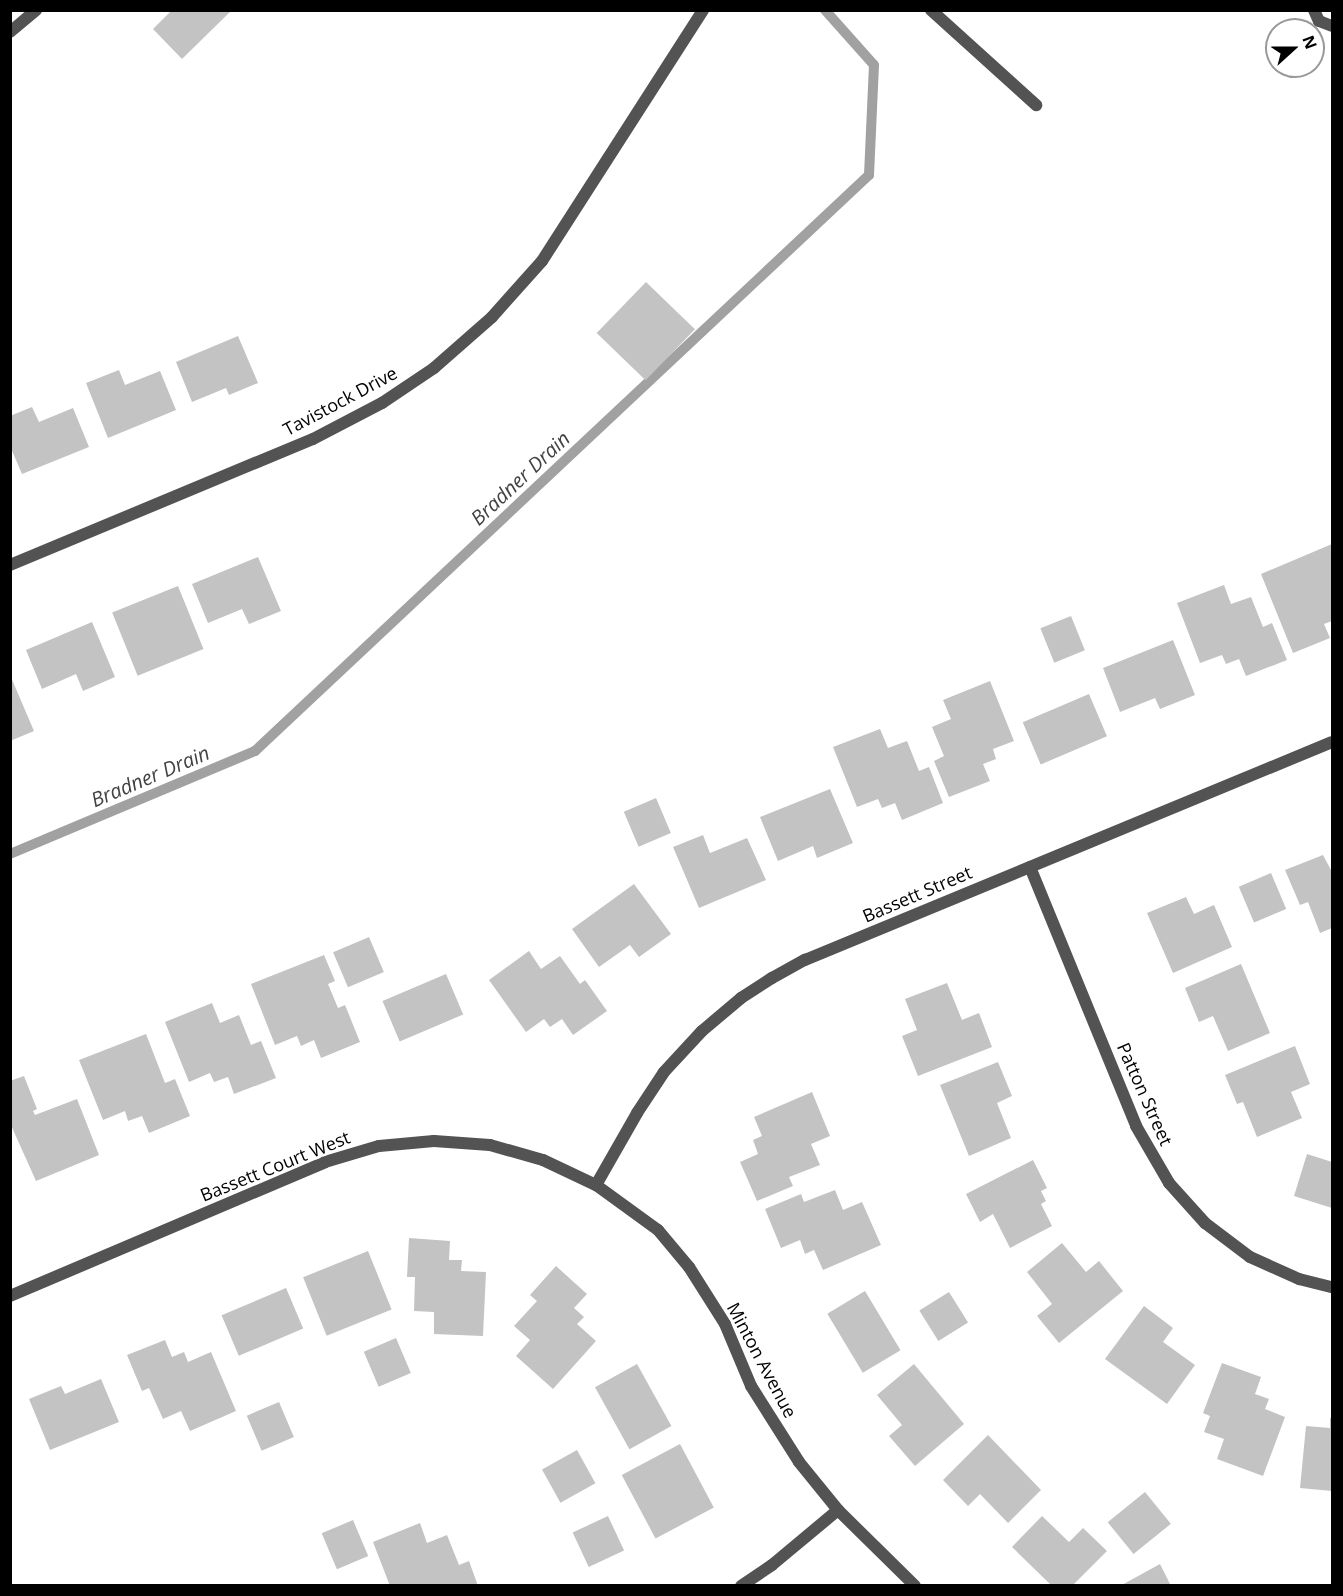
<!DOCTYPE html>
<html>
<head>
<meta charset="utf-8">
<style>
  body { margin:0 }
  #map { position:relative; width:1343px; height:1596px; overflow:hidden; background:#fff; font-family:"Open Sans",sans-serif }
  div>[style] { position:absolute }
  .stream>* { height:10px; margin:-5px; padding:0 5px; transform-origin:5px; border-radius:5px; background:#a1a1a1 }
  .building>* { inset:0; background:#c3c3c3; transform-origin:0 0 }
  .lane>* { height:12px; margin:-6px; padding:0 6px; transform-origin:6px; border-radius:6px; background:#535353 }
  .street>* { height:12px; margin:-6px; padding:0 6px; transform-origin:6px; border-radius:6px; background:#535353 }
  span { translate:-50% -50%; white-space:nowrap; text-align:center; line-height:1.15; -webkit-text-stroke:5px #fff; paint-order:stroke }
  .street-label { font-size:18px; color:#000 }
  .water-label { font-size:20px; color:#424242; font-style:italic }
  .frame { position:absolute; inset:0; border:12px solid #000; pointer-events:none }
  .north { position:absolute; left:1265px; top:18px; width:60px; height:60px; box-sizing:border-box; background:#fff; border:2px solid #999; border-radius:50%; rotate:69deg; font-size:16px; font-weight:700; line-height:24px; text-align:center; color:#000 }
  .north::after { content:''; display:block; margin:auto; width:21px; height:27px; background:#000; clip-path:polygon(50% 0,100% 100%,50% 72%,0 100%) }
</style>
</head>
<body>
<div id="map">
  <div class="stream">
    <div style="left:10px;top:854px;width:266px;rotate:-22.8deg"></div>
    <div style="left:255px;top:751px;width:842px;rotate:-43.17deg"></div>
    <div style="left:869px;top:175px;width:110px;rotate:-87.4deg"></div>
    <div style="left:874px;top:65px;width:74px;rotate:-131.7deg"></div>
  </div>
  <div class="building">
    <div style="clip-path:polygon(172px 10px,232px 10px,182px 59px,153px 29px)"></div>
    <div style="left:646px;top:282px;width:68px;height:71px;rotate:44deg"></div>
    <div style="clip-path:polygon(238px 336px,258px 383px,229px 395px,226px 388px,192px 402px,176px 362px)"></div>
    <div style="clip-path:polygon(119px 370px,125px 385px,160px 371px,176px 410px,108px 438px,86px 383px)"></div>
    <div style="clip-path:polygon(32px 407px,39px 422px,73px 408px,89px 447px,22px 474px,10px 446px,10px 416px)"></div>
    <div style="clip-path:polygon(1332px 544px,1332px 621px,1324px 624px,1330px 638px,1293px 653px,1261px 574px)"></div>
    <div style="clip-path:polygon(258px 557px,281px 611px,249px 624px,242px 609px,208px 623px,192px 584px)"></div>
    <div style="clip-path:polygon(1224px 585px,1231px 604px,1251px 597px,1263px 627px,1272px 623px,1287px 660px,1246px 676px,1239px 659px,1226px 664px,1222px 655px,1200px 663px,1177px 603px)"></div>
    <div style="left:178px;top:586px;width:68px;height:71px;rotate:68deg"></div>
    <div style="left:1071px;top:616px;width:37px;height:33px;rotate:68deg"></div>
    <div style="clip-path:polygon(92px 622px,115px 677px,83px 691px,76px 674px,42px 689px,26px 650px)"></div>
    <div style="clip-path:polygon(1173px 640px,1195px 695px,1160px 709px,1155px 698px,1120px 712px,1103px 668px)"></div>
    <div style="clip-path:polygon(10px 675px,34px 731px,10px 741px)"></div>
    <div style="clip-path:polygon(990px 681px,1014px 741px,993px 749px,996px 759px,983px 764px,990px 781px,949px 797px,934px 761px,944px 756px,932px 727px,951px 719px,943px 700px)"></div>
    <div style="left:1089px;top:694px;width:46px;height:72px;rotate:67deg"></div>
    <div style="clip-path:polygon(880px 729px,888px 748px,907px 741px,919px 771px,929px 767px,943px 803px,902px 820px,895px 803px,882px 808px,878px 799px,857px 807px,833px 747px)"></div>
    <div style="clip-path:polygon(830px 789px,853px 843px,817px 858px,813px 846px,778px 861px,760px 817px)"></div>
    <div style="left:656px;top:798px;width:38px;height:35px;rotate:67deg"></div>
    <div style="clip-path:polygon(703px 835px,710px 853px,747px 838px,766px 880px,699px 908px,673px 847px)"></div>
    <div style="clip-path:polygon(1323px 855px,1332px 872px,1332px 928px,1320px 933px,1308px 902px,1300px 905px,1285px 870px)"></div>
    <div style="left:1271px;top:873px;width:39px;height:35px;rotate:67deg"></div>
    <div style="clip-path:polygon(634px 884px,671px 934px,639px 957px,630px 945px,599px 967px,572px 929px)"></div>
    <div style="clip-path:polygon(1186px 897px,1194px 914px,1214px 905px,1232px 947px,1173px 973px,1147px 913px)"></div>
    <div style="left:369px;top:937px;width:38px;height:39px;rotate:67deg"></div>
    <div style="clip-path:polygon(529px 951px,541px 969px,560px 956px,580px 984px,585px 980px,607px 1011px,573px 1035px,562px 1019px,550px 1027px,544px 1019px,526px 1032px,489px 980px)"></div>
    <div style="clip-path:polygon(324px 955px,335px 981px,328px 984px,338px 1008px,345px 1005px,360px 1042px,321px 1058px,314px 1040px,301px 1046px,297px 1036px,275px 1045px,251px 984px)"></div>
    <div style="clip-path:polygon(1241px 964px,1270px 1033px,1228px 1051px,1213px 1016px,1199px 1022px,1185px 988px)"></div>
    <div style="left:446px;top:974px;width:44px;height:69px;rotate:67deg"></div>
    <div style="clip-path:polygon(947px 983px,962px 1020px,979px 1013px,992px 1047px,918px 1076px,902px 1036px,917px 1030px,905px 999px)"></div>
    <div style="clip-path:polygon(212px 1003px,220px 1023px,239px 1015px,251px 1045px,261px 1041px,276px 1078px,234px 1094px,228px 1077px,214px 1082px,210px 1073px,189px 1082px,165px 1022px)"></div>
    <div style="clip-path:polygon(146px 1034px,165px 1083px,175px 1079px,190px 1116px,149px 1133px,142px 1116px,128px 1121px,125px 1111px,103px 1120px,79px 1060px)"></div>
    <div style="clip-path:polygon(1295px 1046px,1310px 1084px,1291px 1092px,1302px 1118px,1257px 1137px,1243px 1102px,1237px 1104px,1225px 1075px)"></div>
    <div style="clip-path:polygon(998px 1062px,1012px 1096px,997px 1103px,1011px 1138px,969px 1156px,940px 1085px)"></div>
    <div style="clip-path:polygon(24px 1076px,37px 1109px,33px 1111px,35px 1115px,77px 1099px,99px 1155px,36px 1181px,10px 1123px,10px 1081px)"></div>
    <div style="clip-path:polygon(812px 1092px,830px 1136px,811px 1144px,820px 1165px,789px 1177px,793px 1186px,757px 1201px,740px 1162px,758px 1154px,753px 1140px,762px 1136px,754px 1117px)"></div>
    <div style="clip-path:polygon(1307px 1154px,1332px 1162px,1332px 1208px,1294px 1196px)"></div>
    <div style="clip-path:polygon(1033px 1160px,1047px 1188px,1041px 1191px,1046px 1201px,1041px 1204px,1052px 1226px,1010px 1248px,993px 1214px,980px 1222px,966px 1194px)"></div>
    <div style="clip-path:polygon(835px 1190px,843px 1210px,862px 1202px,881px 1245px,823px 1270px,814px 1250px,805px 1254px,800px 1240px,781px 1248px,765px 1209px,801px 1194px,804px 1202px)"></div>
    <div style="clip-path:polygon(409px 1238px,450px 1241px,449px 1260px,462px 1260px,461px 1271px,486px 1272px,483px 1336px,434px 1334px,434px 1312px,414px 1311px,415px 1277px,407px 1277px)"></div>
    <div style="clip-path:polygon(1062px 1243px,1086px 1272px,1099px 1261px,1123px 1291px,1059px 1343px,1037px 1316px,1052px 1304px,1027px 1272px)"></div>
    <div style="left:368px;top:1251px;width:63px;height:70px;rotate:68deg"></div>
    <div style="clip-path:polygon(556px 1266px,587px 1294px,574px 1308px,584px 1317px,577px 1324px,596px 1341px,553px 1389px,516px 1356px,530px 1340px,514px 1326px,537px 1301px,530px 1295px)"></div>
    <div style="left:286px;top:1288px;width:44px;height:70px;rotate:67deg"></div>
    <div style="left:865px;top:1291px;width:69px;height:44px;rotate:59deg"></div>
    <div style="left:949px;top:1292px;width:36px;height:35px;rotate:58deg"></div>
    <div style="clip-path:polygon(1144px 1306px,1173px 1328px,1163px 1342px,1195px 1365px,1167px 1404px,1105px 1359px)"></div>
    <div style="left:396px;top:1338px;width:38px;height:35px;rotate:67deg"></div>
    <div style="clip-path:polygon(165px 1340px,172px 1357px,184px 1352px,188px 1362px,211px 1352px,236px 1411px,190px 1431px,181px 1411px,163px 1419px,149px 1388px,142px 1391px,127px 1355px)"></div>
    <div style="clip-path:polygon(1222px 1363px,1261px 1377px,1255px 1394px,1269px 1399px,1265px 1409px,1285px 1417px,1263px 1476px,1217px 1459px,1224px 1439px,1204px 1432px,1210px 1416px,1203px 1413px)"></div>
    <div style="left:637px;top:1364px;width:71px;height:48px;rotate:61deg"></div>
    <div style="clip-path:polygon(914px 1364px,964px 1424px,915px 1466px,889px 1436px,902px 1425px,877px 1395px)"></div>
    <div style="clip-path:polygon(101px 1379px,119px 1422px,50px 1450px,29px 1399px,61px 1386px,65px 1394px)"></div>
    <div style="left:279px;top:1402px;width:38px;height:35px;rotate:67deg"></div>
    <div style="clip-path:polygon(1330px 1418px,1332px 1418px,1332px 1491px,1300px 1488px,1306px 1426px,1330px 1428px)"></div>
    <div style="clip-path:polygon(988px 1435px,1041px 1490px,1008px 1523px,980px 1494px,968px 1506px,943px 1480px)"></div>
    <div style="left:680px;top:1444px;width:72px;height:66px;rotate:62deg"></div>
    <div style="left:577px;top:1450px;width:38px;height:40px;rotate:61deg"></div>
    <div style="left:1145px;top:1492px;width:41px;height:48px;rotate:51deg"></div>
    <div style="left:608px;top:1516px;width:38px;height:39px;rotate:65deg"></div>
    <div style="clip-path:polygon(1042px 1516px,1069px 1542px,1083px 1528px,1107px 1551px,1072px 1586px,1052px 1586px,1012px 1547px)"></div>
    <div style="left:353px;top:1520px;width:39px;height:34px;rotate:67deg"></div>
    <div style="clip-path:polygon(420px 1523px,427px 1543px,447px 1535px,459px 1565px,469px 1561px,478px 1586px,390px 1586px,373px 1542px)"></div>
    <div style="clip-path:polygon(1160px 1564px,1171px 1586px,1120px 1586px)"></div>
  </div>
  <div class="lane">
    <div style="left:1314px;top:10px;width:12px;rotate:66deg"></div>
    <div style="left:1319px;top:21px;width:14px;rotate:21deg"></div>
  </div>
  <div class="street">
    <div style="left:931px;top:10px;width:142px;rotate:42.1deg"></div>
    <div style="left:10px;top:32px;width:34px;rotate:-40deg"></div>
    <div style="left:10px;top:565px;width:328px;rotate:-22.6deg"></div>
    <div style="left:313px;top:439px;width:78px;rotate:-27.6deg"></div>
    <div style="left:382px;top:403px;width:63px;rotate:-33.9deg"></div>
    <div style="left:434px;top:368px;width:77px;rotate:-41.3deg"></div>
    <div style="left:492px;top:317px;width:75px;rotate:-48.2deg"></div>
    <div style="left:542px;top:261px;width:298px;rotate:-57.3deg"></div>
    <div style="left:1030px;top:867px;width:280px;rotate:67.7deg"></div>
    <div style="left:1136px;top:1126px;width:66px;rotate:59.9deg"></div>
    <div style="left:1169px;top:1183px;width:54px;rotate:48deg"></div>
    <div style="left:1205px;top:1223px;width:56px;rotate:37.1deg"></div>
    <div style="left:1250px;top:1257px;width:54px;rotate:24.2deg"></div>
    <div style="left:1299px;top:1279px;width:34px;rotate:14deg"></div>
    <div style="left:596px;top:1185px;width:83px;rotate:-60.3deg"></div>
    <div style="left:637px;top:1113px;width:49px;rotate:-56.6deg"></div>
    <div style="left:664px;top:1072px;width:56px;rotate:-47.2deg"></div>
    <div style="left:702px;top:1031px;width:51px;rotate:-40.2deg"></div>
    <div style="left:741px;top:998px;width:37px;rotate:-33deg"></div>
    <div style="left:772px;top:978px;width:38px;rotate:-29deg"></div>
    <div style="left:805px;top:960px;width:570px;rotate:-22.47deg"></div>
    <div style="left:10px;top:1296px;width:342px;rotate:-23deg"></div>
    <div style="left:325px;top:1162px;width:56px;rotate:-16.5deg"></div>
    <div style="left:379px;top:1146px;width:55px;rotate:-5.2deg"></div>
    <div style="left:434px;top:1141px;width:56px;rotate:4.1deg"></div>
    <div style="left:490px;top:1145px;width:55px;rotate:15.8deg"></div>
    <div style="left:543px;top:1160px;width:59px;rotate:25.3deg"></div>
    <div style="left:596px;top:1185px;width:77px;rotate:36deg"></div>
    <div style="left:658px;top:1230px;width:48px;rotate:50deg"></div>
    <div style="left:689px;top:1267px;width:67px;rotate:57.7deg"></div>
    <div style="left:725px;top:1324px;width:67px;rotate:67.2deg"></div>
    <div style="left:751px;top:1386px;width:90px;rotate:57.7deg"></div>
    <div style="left:799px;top:1462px;width:62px;rotate:50.9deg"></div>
    <div style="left:838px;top:1510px;width:108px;rotate:44.6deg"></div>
    <div style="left:741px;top:1586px;width:37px;rotate:-34deg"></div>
    <div style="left:772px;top:1565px;width:86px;rotate:-39.8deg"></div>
  </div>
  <div class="street-label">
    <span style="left:340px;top:401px;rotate:-28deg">Tavistock Drive</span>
    <span style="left:917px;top:894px;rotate:-23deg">Bassett Street</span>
    <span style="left:1145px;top:1094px;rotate:66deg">Patton Street</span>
    <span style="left:275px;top:1166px;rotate:-22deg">Bassett Court West</span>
    <span style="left:762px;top:1360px;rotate:62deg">Minton Avenue</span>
  </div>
  <div class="water-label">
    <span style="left:520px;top:478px;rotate:-43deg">Bradner Drain</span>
    <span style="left:150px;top:776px;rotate:-23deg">Bradner Drain</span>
  </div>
  <div class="frame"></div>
  <div class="north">N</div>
</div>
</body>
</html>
